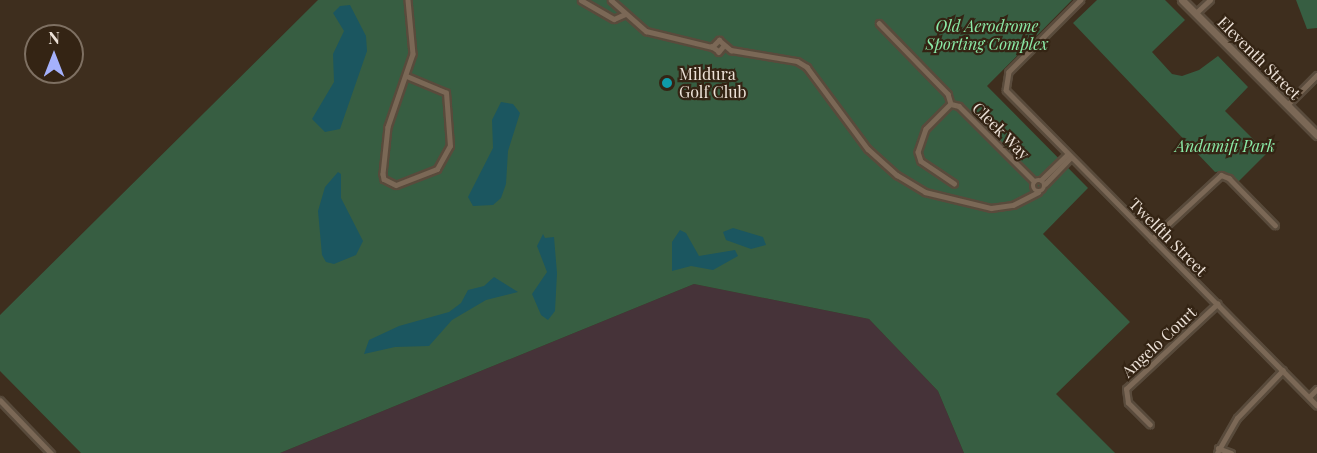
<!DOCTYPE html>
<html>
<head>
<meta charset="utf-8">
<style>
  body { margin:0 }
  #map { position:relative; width:1317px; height:453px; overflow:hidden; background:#3e2e1e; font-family:"Playfair Display",serif }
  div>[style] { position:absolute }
  .industrial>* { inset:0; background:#463339 }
  .green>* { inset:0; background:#375e42 }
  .water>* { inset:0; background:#1b5660 }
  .roads { filter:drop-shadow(2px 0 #594b3c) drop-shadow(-2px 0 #594b3c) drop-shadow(0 2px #594b3c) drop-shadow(0 -2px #594b3c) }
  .minor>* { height:4.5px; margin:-2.25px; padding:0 2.25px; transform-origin:2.25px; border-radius:2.25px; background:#7b6856 }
  .minor>.ring { margin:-2.25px; padding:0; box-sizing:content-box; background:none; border:4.5px solid #7b6856; border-radius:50% }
  .secondary>* { height:7px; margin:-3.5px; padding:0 3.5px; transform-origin:3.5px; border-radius:3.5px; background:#7b6856 }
  .dots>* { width:16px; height:16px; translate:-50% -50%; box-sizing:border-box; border:3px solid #342414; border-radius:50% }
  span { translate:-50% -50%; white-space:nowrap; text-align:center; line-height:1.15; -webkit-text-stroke:4.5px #342414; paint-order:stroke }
  .park-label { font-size:16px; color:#8beba7; font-style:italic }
  .street-label { font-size:16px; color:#ece1d7 }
  .poi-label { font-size:16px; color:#ece1d7 }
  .left { translate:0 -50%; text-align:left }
  .north { position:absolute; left:24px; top:24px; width:60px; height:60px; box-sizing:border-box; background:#342414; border:2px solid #7e7062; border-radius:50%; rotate:0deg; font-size:16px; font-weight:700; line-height:24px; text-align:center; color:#ece1d7 }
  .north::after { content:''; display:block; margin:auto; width:21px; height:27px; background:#a5b1fc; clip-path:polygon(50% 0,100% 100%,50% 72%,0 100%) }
</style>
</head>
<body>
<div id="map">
  <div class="industrial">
    <div style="clip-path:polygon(694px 284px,869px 319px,938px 391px,964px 453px,280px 453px)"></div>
  </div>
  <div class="green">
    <div style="clip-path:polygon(318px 0,1072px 0,987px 86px,1088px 188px,1043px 234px,1130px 322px,1056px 394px,1115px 453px,964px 453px,938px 391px,869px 319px,694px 284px,280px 453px,81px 453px,0 371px,0 315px)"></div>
    <div style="clip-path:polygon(1097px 0,1165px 0,1185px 20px,1152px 52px,1172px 74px,1182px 76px,1199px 70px,1218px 56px,1248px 87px,1225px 111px,1267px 153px,1238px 182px,1224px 171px,1215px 172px,1073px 23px)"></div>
    <div style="clip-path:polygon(1296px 0,1317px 0,1317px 28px,1307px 29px)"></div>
  </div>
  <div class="water">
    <div style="clip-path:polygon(350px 5px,366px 36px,367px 51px,340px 129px,325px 132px,312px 119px,334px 82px,333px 54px,344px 31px,333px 13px,340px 6px)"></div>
    <div style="clip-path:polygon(501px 102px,513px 104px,520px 113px,508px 151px,506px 184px,501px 198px,493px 205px,473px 206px,468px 197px,493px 148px,492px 120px)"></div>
    <div style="clip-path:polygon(338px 172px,341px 174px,341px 198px,363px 241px,356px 255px,334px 264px,326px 262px,322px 255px,318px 211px,325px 187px)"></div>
    <div style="clip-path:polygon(733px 228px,763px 237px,766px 245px,751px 249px,726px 240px,723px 232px)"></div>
    <div style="clip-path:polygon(680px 230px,686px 233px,699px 256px,735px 250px,738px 256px,713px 270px,691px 266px,672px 271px,672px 242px)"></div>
    <div style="clip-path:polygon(543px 234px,545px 238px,554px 237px,557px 273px,555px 311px,548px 320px,541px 315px,532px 294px,547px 272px,537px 246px)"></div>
    <div style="clip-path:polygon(494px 277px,518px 292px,486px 300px,452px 320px,429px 346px,395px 347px,364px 354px,369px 340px,399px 326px,449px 312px,461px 303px,468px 290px,484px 286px)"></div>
  </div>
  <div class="roads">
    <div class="minor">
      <div style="left:408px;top:0;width:54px;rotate:84.7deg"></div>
      <div style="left:413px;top:54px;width:77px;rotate:108.9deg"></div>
      <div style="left:388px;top:127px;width:47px;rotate:96.1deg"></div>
      <div style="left:383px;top:174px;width:5px;rotate:79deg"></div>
      <div style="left:384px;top:179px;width:13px;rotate:27deg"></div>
      <div style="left:396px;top:185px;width:44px;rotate:-21.3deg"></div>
      <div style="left:437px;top:169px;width:26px;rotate:-61deg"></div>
      <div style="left:450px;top:146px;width:53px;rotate:-94.3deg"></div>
      <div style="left:446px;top:93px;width:41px;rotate:-157.2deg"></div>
      <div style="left:581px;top:0;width:38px;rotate:30deg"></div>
      <div style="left:614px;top:19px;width:12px;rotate:-24deg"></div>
      <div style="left:611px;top:0;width:47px;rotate:41.5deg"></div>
      <div style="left:646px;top:31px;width:68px;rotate:13.6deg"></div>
      <div style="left:1081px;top:0;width:102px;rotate:135deg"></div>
      <div style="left:1009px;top:72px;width:18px;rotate:99deg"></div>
      <div style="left:1006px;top:90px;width:443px;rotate:45.4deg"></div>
      <div style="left:1196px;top:13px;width:19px;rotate:-43deg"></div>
      <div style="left:879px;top:23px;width:99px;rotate:45.8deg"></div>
      <div style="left:948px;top:94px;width:10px;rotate:73deg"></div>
      <div style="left:724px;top:46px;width:8px;rotate:130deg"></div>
      <div style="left:719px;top:52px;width:9px;rotate:-144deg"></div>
      <div style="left:712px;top:47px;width:10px;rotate:-45deg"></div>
      <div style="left:719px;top:40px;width:16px;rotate:40deg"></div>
      <div style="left:731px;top:50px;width:67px;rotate:9.5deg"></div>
      <div style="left:797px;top:61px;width:12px;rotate:31deg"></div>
      <div style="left:807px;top:67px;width:102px;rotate:53.4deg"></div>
      <div style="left:868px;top:149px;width:39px;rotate:42deg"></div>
      <div style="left:897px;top:175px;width:33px;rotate:31deg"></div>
      <div style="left:925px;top:192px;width:68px;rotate:13.6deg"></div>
      <div style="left:991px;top:208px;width:22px;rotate:-8deg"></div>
      <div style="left:1013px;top:205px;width:28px;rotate:-27deg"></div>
      <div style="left:951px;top:104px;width:8px;rotate:14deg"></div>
      <div style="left:959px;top:106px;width:106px;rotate:45deg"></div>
      <div style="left:951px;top:104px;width:35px;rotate:135deg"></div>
      <div style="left:926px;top:129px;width:24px;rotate:109deg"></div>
      <div style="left:918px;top:152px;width:9px;rotate:72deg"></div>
      <div style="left:921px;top:161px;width:40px;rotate:34deg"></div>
      <div style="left:1287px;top:105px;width:42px;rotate:-45deg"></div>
      <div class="ring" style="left:1033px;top:180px;width:7.5px;height:7.5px"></div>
      <div style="left:1041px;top:180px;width:37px;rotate:-44deg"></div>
      <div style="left:1045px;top:184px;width:37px;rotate:-46deg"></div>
      <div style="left:1152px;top:239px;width:94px;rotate:-42.8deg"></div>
      <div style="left:1221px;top:175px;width:9px;rotate:21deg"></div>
      <div style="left:1229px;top:178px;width:66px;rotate:45.6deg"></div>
      <div style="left:1309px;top:397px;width:11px;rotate:-45deg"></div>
      <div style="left:0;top:400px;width:74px;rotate:46.1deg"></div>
      <div style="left:1150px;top:425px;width:31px;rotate:-135deg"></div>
      <div style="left:1128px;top:403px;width:14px;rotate:-98deg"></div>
      <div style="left:1126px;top:389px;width:125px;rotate:-43deg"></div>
      <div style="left:1218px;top:448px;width:14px;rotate:21deg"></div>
      <div style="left:1217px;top:453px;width:40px;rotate:-60.3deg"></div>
      <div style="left:1237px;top:418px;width:66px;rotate:-46.2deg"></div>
    </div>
    <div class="secondary">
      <div style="left:1182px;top:0;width:191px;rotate:45deg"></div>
    </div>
  </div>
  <div class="dots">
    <div style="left:667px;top:83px;background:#0f9aa8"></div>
  </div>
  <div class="park-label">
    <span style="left:987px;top:35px">Old Aerodrome<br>Sporting Complex</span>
    <span style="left:1225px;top:146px">Andamifi Park</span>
  </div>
  <div class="street-label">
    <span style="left:1259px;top:58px;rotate:45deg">Eleventh Street</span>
    <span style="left:1001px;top:131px;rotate:45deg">Cleek Way</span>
    <span style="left:1168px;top:237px;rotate:45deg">Twelfth Street</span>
    <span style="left:1159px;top:342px;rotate:-43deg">Angelo Court</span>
  </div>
  <div class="poi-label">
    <span class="left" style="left:679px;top:83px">Mildura<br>Golf Club</span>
  </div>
  <div class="north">N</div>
</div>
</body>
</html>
